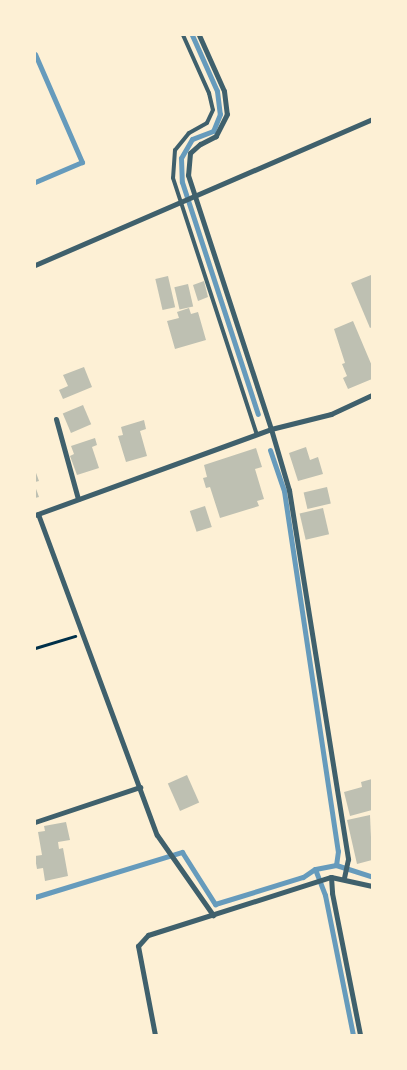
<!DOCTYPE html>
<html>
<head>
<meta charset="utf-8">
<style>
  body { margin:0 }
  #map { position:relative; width:407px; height:1070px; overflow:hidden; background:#fdf0d5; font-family:Poppins,sans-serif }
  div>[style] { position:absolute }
  .stream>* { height:5px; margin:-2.5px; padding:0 2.5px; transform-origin:2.5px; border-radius:2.5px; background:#669bbc }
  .building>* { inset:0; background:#bec0b2; transform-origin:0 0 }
  .path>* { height:3px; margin:-1.5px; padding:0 1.5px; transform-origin:1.5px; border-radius:1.5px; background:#003049 }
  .service>* { height:4px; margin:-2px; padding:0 2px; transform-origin:2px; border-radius:2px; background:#3f606c }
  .minor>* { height:5px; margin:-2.5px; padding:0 2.5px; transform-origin:2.5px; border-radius:2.5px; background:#3f606c }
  span { translate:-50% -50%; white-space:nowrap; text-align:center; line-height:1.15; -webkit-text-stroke:4px #fdf0d5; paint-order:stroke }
  .frame { position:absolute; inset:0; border:36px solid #fdf0d5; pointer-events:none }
</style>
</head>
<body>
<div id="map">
  <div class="stream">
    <div style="left:192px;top:35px;width:61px;rotate:65.9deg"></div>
    <div style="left:217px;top:91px;width:23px;rotate:83deg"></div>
    <div style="left:220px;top:114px;width:18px;rotate:112deg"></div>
    <div style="left:213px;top:131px;width:22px;rotate:159deg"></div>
    <div style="left:192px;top:139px;width:22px;rotate:120deg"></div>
    <div style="left:181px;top:158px;width:24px;rotate:88deg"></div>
    <div style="left:182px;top:182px;width:244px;rotate:71.9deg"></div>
    <div style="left:35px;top:54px;width:118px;rotate:66.5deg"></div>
    <div style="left:82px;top:162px;width:51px;rotate:156.9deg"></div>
    <div style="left:270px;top:450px;width:43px;rotate:71.1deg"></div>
    <div style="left:284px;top:491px;width:364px;rotate:81.5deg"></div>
    <div style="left:338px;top:851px;width:14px;rotate:98deg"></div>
    <div style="left:336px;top:865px;width:21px;rotate:169deg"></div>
    <div style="left:315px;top:869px;width:28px;rotate:69deg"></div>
    <div style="left:325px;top:895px;width:143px;rotate:78.7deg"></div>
    <div style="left:336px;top:865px;width:38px;rotate:18deg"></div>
    <div style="left:35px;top:897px;width:154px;rotate:-17deg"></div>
    <div style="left:182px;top:852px;width:62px;rotate:57.6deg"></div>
    <div style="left:215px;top:904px;width:92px;rotate:-17.1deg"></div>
    <div style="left:303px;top:877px;width:14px;rotate:-34deg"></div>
  </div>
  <div class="building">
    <div style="clip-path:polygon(371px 275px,372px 327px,370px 328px,351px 283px)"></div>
    <div style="left:168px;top:276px;width:32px;height:13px;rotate:77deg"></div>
    <div style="clip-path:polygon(204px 281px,208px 297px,198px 301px,193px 285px)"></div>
    <div style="left:188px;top:284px;width:23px;height:14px;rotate:77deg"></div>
    <div style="clip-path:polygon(189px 308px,191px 314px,198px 312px,206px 340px,175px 349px,167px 321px,179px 318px,177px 312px)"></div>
    <div style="clip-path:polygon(353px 321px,372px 366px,372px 379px,348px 389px,343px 378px,347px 376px,342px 364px,345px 363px,334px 329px)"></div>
    <div style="clip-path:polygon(84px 367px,92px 387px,63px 399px,59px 390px,68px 386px,63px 375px)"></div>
    <div style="left:83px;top:405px;width:21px;height:22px;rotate:67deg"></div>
    <div style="clip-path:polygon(144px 420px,146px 429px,140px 431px,147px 456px,126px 462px,118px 436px,123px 435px,121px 427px)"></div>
    <div style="clip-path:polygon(95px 438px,97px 445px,92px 447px,99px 468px,77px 475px,70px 456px,74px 454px,71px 446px)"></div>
    <div style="clip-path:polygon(306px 447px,310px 460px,318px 457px,323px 474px,298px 481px,289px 453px)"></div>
    <div style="clip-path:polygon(256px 448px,262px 467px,255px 469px,264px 499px,257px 501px,259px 506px,220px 518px,210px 487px,206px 488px,203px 478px,207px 477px,204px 465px)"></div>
    <div style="clip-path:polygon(35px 470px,39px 481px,35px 482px)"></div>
    <div style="clip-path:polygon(35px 486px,39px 497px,35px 498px)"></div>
    <div style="left:327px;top:487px;width:17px;height:24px;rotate:77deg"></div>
    <div style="left:205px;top:506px;width:22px;height:16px;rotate:72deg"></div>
    <div style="left:323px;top:508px;width:27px;height:24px;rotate:77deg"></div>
    <div style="left:187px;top:775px;width:30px;height:21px;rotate:66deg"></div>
    <div style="clip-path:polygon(372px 779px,372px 810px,350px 816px,344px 792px,362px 787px,361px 782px)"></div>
    <div style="clip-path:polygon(370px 815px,372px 860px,357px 864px,347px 820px)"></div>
    <div style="clip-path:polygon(66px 822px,70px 840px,58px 842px,59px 849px,63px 848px,68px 876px,45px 881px,43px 868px,37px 869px,35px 858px,35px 856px,42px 855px,38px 832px,45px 831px,44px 826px)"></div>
  </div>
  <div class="path">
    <div style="left:35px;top:648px;width:42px;rotate:-16.7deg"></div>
  </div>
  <div class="service">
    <div style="left:183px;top:35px;width:64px;rotate:65.9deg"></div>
    <div style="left:209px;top:93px;width:17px;rotate:77deg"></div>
    <div style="left:213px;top:110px;width:14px;rotate:115deg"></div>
    <div style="left:207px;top:123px;width:21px;rotate:151deg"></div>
    <div style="left:189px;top:133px;width:22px;rotate:129deg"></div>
    <div style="left:175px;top:150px;width:28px;rotate:94deg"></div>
    <div style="left:173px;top:178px;width:270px;rotate:71.9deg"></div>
  </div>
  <div class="minor">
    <div style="left:199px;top:35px;width:61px;rotate:65.9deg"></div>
    <div style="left:224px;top:91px;width:23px;rotate:83deg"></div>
    <div style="left:227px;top:114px;width:25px;rotate:117deg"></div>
    <div style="left:216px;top:136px;width:18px;rotate:153deg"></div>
    <div style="left:200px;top:144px;width:13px;rotate:138deg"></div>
    <div style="left:190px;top:153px;width:22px;rotate:95deg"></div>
    <div style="left:188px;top:175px;width:267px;rotate:71.9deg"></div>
    <div style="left:271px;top:429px;width:64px;rotate:73.6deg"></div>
    <div style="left:289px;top:490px;width:374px;rotate:80.9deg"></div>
    <div style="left:348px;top:859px;width:19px;rotate:102deg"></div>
    <div style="left:35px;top:265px;width:367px;rotate:-23.4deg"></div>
    <div style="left:56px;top:419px;width:83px;rotate:74.6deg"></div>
    <div style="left:38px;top:514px;width:342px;rotate:69.7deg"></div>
    <div style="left:157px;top:835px;width:98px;rotate:55deg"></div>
    <div style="left:35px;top:515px;width:251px;rotate:-20deg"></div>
    <div style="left:271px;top:429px;width:62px;rotate:-14deg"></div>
    <div style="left:331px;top:414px;width:45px;rotate:-24.9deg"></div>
    <div style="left:35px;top:822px;width:111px;rotate:-18.4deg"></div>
    <div style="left:331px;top:877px;width:16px;rotate:86deg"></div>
    <div style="left:332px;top:893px;width:145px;rotate:78.8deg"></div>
    <div style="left:155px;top:1035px;width:91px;rotate:-100.8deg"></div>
    <div style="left:138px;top:946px;width:15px;rotate:-48deg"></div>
    <div style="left:148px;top:935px;width:192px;rotate:-17.6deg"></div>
    <div style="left:331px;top:877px;width:42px;rotate:12.4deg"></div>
  </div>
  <div class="frame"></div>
</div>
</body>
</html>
